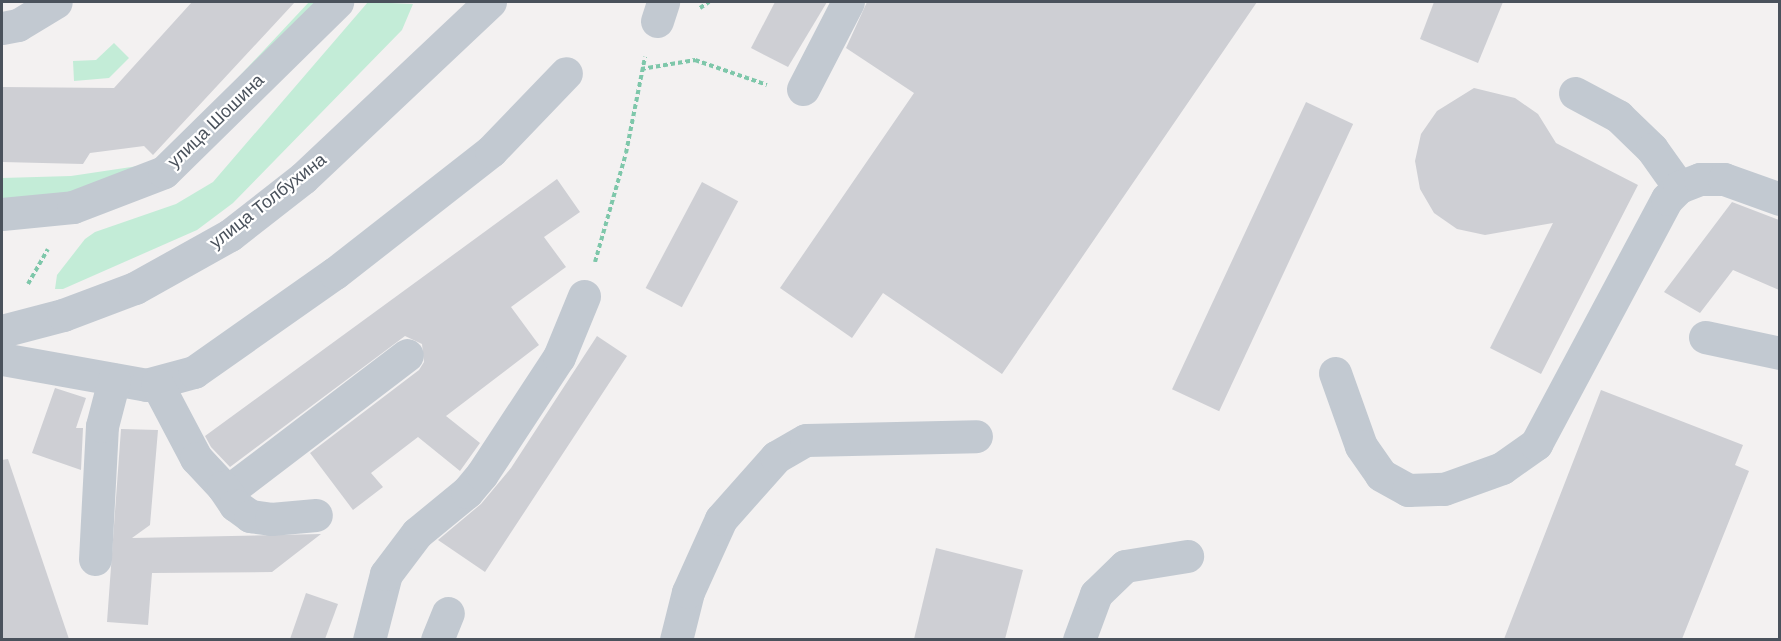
<!DOCTYPE html>
<html>
<head>
<meta charset="utf-8">
<style>
  body { margin:0 }
  #map { position:relative; width:1781px; height:641px; overflow:hidden; background:#f3f1f1; font-family:Helvetica,sans-serif }
  div>[style] { position:absolute }
  .green>* { inset:0; background:#c3ecd7 }
  .building>* { inset:0; background:#cecfd4; transform-origin:0 0 }
  .path>* { height:4px; margin-top:-2px; transform-origin:0; background:repeating-linear-gradient(90deg,#7ec7aa 0 4.5px,transparent 0 7.5px) }
  .minor>* { height:33px; margin:-16.5px; padding:0 16.5px; transform-origin:16.5px; border-radius:16.5px; background:#c2c9d1 }
  span { translate:-50% -50%; white-space:nowrap; text-align:center; line-height:1.15; -webkit-text-stroke:4.5px #fff; paint-order:stroke }
  .street-label { font-size:18px; color:#4a525c }
  .frame { position:absolute; inset:0; border:3px solid #4a525c; pointer-events:none }
</style>
</head>
<body>
<div id="map">
  <div class="green">
    <div style="clip-path:polygon(309px 2px,325px 2px,160px 168px,69px 199px,2px 203px,2px 178px,71px 176px,158px 163px)"></div>
    <div style="clip-path:polygon(368px 2px,413px 4px,402px 30px,233px 203px,197px 230px,63px 289px,55px 289px,57px 275px,85px 239px,95px 232px,176px 204px,213px 182px)"></div>
    <div style="clip-path:polygon(114px 43px,129px 58px,109px 78px,74px 81px,73px 61px,96px 60px)"></div>
  </div>
  <div class="building">
    <div style="clip-path:polygon(192px 2px,295px 2px,153px 155px,144px 146px,90px 153px,83px 164px,2px 162px,2px 87px,114px 88px)"></div>
    <div style="clip-path:polygon(775px 2px,827px 2px,788px 67px,751px 48px)"></div>
    <div style="clip-path:polygon(867px 2px,1257px 2px,1002px 374px,883px 293px,852px 338px,780px 288px,914px 93px,846px 48px)"></div>
    <div style="clip-path:polygon(1434px 2px,1503px 2px,1478px 63px,1420px 39px)"></div>
    <div style="clip-path:polygon(1474px 88px,1515px 98px,1538px 114px,1556px 143px,1638px 185px,1541px 374px,1490px 348px,1553px 223px,1485px 235px,1457px 229px,1434px 213px,1420px 189px,1415px 161px,1421px 134px,1437px 111px)"></div>
    <div style="left:1306px;top:102px;width:52px;height:317px;rotate:25deg"></div>
    <div style="clip-path:polygon(557px 179px,580px 212px,544px 237px,566px 267px,511px 307px,539px 345px,446px 416px,480px 443px,460px 471px,418px 437px,371px 473px,383px 487px,353px 510px,310px 453px,419px 370px,424px 362px,422px 344px,405px 336px,230px 467px,211px 447px,205px 436px)"></div>
    <div style="left:702px;top:182px;width:41px;height:120px;rotate:28deg"></div>
    <div style="clip-path:polygon(1732px 202px,1779px 220px,1779px 290px,1733px 270px,1700px 313px,1664px 292px)"></div>
    <div style="clip-path:polygon(597px 336px,627px 356px,485px 572px,438px 540px,481px 504px,511px 468px)"></div>
    <div style="clip-path:polygon(55px 388px,86px 398px,76px 428px,83px 428px,81px 470px,32px 453px)"></div>
    <div style="clip-path:polygon(1601px 390px,1743px 445px,1735px 465px,1749px 471px,1682px 639px,1504px 639px)"></div>
    <div style="clip-path:polygon(121px 429px,158px 430px,150px 525px,132px 538px,321px 534px,272px 572px,152px 573px,148px 625px,107px 622px)"></div>
    <div style="clip-path:polygon(8px 459px,69px 639px,2px 639px,2px 460px)"></div>
    <div style="clip-path:polygon(936px 548px,1023px 570px,1005px 639px,914px 639px)"></div>
    <div style="clip-path:polygon(306px 593px,338px 604px,325px 639px,290px 639px)"></div>
  </div>
  <div class="path">
    <div style="left:700px;top:8px;width:11px;rotate:-34deg"></div>
    <div style="left:641px;top:69px;width:55px;rotate:-9.5deg"></div>
    <div style="left:695px;top:60px;width:76px;rotate:19.1deg"></div>
    <div style="left:595px;top:262px;width:113px;rotate:-74.1deg"></div>
    <div style="left:626px;top:153px;width:98px;rotate:-78.8deg"></div>
    <div style="left:28px;top:284px;width:40px;rotate:-60.3deg"></div>
  </div>
  <div class="minor">
    <div style="left:657px;top:21px;width:20px;rotate:-72deg"></div>
    <div style="left:2px;top:28px;width:16px;rotate:-11deg"></div>
    <div style="left:18px;top:25px;width:44px;rotate:-31.2deg"></div>
    <div style="left:803px;top:89px;width:98px;rotate:-62.7deg"></div>
    <div style="left:1575px;top:93px;width:49px;rotate:28.1deg"></div>
    <div style="left:1618px;top:116px;width:47px;rotate:44.1deg"></div>
    <div style="left:1652px;top:149px;width:47px;rotate:54.6deg"></div>
    <div style="left:2px;top:214px;width:71px;rotate:-5.6deg"></div>
    <div style="left:73px;top:207px;width:97px;rotate:-21deg"></div>
    <div style="left:164px;top:172px;width:243px;rotate:-44.5deg"></div>
    <div style="left:2px;top:331px;width:63px;rotate:-14.7deg"></div>
    <div style="left:63px;top:315px;width:77px;rotate:-20.6deg"></div>
    <div style="left:135px;top:288px;width:109px;rotate:-29.2deg"></div>
    <div style="left:230px;top:235px;width:93px;rotate:-38deg"></div>
    <div style="left:303px;top:178px;width:257px;rotate:-43.3deg"></div>
    <div style="left:1705px;top:337px;width:77px;rotate:12deg"></div>
    <div style="left:2px;top:359px;width:146px;rotate:10.2deg"></div>
    <div style="left:146px;top:385px;width:50px;rotate:-15.2deg"></div>
    <div style="left:194px;top:372px;width:172px;rotate:-35.1deg"></div>
    <div style="left:335px;top:273px;width:198px;rotate:-38deg"></div>
    <div style="left:491px;top:151px;width:108px;rotate:-46.1deg"></div>
    <div style="left:1335px;top:373px;width:77px;rotate:70.4deg"></div>
    <div style="left:1361px;top:446px;width:35px;rotate:55deg"></div>
    <div style="left:1381px;top:475px;width:31px;rotate:29deg"></div>
    <div style="left:1408px;top:490px;width:36px;rotate:-2deg"></div>
    <div style="left:1444px;top:489px;width:62px;rotate:-19.9deg"></div>
    <div style="left:1502px;top:468px;width:42px;rotate:-35.2deg"></div>
    <div style="left:1536px;top:444px;width:278px;rotate:-61.9deg"></div>
    <div style="left:1667px;top:199px;width:17px;rotate:-45deg"></div>
    <div style="left:1679px;top:187px;width:22px;rotate:-21deg"></div>
    <div style="left:1700px;top:179px;width:24px"></div>
    <div style="left:1724px;top:179px;width:59px;rotate:19.7deg"></div>
    <div style="left:157px;top:384px;width:84px;rotate:62.2deg"></div>
    <div style="left:196px;top:458px;width:40px;rotate:47deg"></div>
    <div style="left:223px;top:487px;width:12px;rotate:-5deg"></div>
    <div style="left:235px;top:486px;width:216px;rotate:-37.3deg"></div>
    <div style="left:223px;top:487px;width:22px;rotate:56deg"></div>
    <div style="left:235px;top:505px;width:19px;rotate:36deg"></div>
    <div style="left:250px;top:516px;width:21px;rotate:8deg"></div>
    <div style="left:271px;top:519px;width:45px;rotate:-5.1deg"></div>
    <div style="left:95px;top:559px;width:133px;rotate:-87deg"></div>
    <div style="left:102px;top:426px;width:48px;rotate:-75.4deg"></div>
    <div style="left:369px;top:640px;width:68px;rotate:-75.6deg"></div>
    <div style="left:386px;top:574px;width:51px;rotate:-52.9deg"></div>
    <div style="left:417px;top:533px;width:65px;rotate:-39.4deg"></div>
    <div style="left:467px;top:492px;width:23px;rotate:-50deg"></div>
    <div style="left:482px;top:474px;width:140px;rotate:-56.7deg"></div>
    <div style="left:559px;top:357px;width:66px;rotate:-67.7deg"></div>
    <div style="left:437px;top:640px;width:29px;rotate:-68deg"></div>
    <div style="left:676px;top:640px;width:49px;rotate:-76deg"></div>
    <div style="left:688px;top:592px;width:80px;rotate:-65.7deg"></div>
    <div style="left:721px;top:519px;width:83px;rotate:-48.4deg"></div>
    <div style="left:776px;top:457px;width:34px;rotate:-30deg"></div>
    <div style="left:806px;top:440px;width:170px;rotate:-1.3deg"></div>
    <div style="left:1079px;top:640px;width:49px;rotate:-69.7deg"></div>
    <div style="left:1096px;top:594px;width:40px;rotate:-44deg"></div>
    <div style="left:1125px;top:566px;width:63px;rotate:-9.2deg"></div>
  </div>
  <div class="street-label">
    <span style="left:216px;top:121px;rotate:-44deg">улица Шошина</span>
    <span style="left:268px;top:201px;rotate:-38deg">улица Толбухина</span>
  </div>
  <div class="frame"></div>
</div>
</body>
</html>
